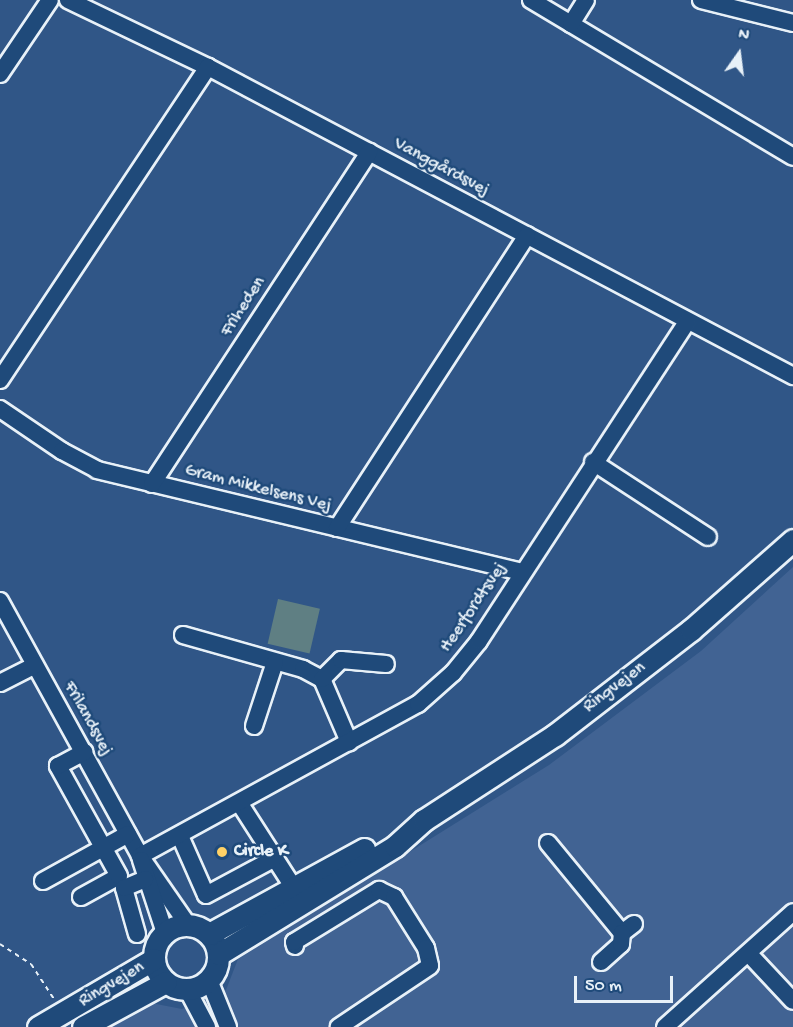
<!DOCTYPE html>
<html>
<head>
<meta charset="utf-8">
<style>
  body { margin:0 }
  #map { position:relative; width:793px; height:1027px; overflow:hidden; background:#305687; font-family:"Gochi Hand",sans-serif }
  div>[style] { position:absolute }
  .built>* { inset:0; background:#416393 }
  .green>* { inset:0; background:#5f7f83; transform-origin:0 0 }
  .path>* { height:2px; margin-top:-1px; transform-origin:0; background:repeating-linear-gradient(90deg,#e8f1f8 0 4.5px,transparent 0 9px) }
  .roads { filter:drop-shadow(2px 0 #e8f1f8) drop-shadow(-2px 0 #e8f1f8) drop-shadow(0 2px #e8f1f8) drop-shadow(0 -2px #e8f1f8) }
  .minor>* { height:16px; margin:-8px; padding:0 8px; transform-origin:8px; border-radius:8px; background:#1f4a7a }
  .major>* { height:21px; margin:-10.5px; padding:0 10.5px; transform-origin:10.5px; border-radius:10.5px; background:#1f4a7a }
  .major>.ring { margin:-10.5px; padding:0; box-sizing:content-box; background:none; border:21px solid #1f4a7a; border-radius:50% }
  .dots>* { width:16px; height:16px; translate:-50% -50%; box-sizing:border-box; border:3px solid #1f4a7a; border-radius:50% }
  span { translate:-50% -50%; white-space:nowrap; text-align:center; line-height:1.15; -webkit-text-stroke:5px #1f4a7a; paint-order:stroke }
  .street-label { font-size:18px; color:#e8f1f8 }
  .poi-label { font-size:18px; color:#e8f1f8; font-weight:700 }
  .left { translate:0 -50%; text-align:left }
  .north { position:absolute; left:709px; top:24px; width:60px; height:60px; -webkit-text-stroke:4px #1f4a7a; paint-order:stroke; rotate:14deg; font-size:16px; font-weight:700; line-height:24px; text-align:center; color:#e8f1f8 }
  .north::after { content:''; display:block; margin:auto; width:21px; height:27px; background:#e8f1f8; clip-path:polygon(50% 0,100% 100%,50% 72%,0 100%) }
  .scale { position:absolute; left:574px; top:976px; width:99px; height:27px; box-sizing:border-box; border:3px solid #e8f1f8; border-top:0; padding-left:8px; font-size:18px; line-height:21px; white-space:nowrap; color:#e8f1f8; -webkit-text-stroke:4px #1f4a7a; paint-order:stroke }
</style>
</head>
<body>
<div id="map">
  <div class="built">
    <div style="clip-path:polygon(793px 567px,793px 1027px,105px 1027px,151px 1003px,182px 1009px,226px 990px,238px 959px,549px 765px,701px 651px)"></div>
  </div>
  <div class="green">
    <div style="left:278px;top:599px;width:43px;height:46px;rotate:13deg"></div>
  </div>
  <div class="path">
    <div style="left:0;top:944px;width:37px;rotate:33deg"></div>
    <div style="left:31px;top:964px;width:42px;rotate:56.7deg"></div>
  </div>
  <div class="roads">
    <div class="minor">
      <div style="left:68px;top:0;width:155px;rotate:25.6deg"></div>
      <div style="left:208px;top:67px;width:662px;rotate:27.84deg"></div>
      <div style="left:531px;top:0;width:305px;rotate:30.9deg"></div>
      <div style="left:701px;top:0;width:95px;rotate:14deg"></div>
      <div style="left:571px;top:24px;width:28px;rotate:-58deg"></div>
      <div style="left:0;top:74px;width:89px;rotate:-56deg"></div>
      <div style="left:0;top:380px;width:376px;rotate:-56.4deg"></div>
      <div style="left:0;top:409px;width:75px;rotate:34.1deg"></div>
      <div style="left:62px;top:451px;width:40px;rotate:28deg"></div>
      <div style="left:97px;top:470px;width:437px;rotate:13.5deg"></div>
      <div style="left:593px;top:462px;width:137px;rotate:33.1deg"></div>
      <div style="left:152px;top:484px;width:397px;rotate:-56.8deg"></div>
      <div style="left:337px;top:528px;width:349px;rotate:-57deg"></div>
      <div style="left:0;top:601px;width:291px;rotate:61.2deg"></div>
      <div style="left:140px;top:856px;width:84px;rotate:55.2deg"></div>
      <div style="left:183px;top:635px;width:125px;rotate:15.8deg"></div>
      <div style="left:303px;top:669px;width:21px;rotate:28deg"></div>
      <div style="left:322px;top:679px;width:69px;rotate:66.8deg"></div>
      <div style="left:322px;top:679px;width:27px;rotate:-45deg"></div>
      <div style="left:341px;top:660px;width:45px;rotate:5.1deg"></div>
      <div style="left:0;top:683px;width:39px;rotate:-27deg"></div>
      <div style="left:254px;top:726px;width:67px;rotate:-71.8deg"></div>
      <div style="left:240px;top:804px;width:100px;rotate:57.3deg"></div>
      <div style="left:180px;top:836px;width:64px;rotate:66.2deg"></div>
      <div style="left:206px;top:895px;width:76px;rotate:-28.2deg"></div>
      <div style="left:548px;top:843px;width:117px;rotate:50.6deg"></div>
      <div style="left:622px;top:933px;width:15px;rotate:-37deg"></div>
      <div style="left:140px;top:856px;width:317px;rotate:-28.7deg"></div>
      <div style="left:418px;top:704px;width:47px;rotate:-41.5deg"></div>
      <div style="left:453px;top:673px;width:41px;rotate:-50.9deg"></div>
      <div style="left:479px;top:641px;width:382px;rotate:-56.9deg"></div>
      <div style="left:141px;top:860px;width:77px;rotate:71.8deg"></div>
      <div style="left:43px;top:881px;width:97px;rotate:-28.9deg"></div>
      <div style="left:81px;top:897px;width:43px;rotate:-28.9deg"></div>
      <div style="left:119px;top:876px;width:126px;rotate:-119deg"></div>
      <div style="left:58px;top:766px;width:30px;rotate:-28deg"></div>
      <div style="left:137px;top:934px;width:48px;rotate:-105.8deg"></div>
      <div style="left:124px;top:888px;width:23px;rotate:-23deg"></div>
      <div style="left:295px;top:946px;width:4px;rotate:-104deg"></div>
      <div style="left:294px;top:942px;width:100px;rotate:-31.5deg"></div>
      <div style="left:379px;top:890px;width:17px;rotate:25deg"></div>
      <div style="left:394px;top:897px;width:60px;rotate:57.9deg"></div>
      <div style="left:426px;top:948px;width:18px;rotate:77deg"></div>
      <div style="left:430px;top:966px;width:110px;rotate:146.2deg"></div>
      <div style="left:749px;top:954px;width:64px;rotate:46.9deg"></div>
      <div style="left:601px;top:962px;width:27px;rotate:-42deg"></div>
      <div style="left:621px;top:944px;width:11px;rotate:-85deg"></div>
      <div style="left:209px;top:980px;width:51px;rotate:68deg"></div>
      <div style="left:187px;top:989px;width:43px;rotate:62.2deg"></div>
      <div style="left:665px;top:1027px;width:172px;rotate:-41.9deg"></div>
    </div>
    <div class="major">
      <div class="ring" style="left:154px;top:925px;width:43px;height:43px"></div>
      <div style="left:209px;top:934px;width:177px;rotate:-28.7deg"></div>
      <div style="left:219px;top:954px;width:206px;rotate:-31.5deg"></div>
      <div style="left:395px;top:846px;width:39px;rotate:-42deg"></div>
      <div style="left:424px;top:820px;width:156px;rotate:-33deg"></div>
      <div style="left:555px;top:735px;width:172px;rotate:-37.7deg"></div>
      <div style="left:691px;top:630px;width:136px;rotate:-41.4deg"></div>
      <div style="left:38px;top:1027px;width:134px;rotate:-30.4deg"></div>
      <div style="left:83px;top:1027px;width:94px;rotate:-28.5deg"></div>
    </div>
  </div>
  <div class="dots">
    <div style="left:222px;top:852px;background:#ffd166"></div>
  </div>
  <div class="street-label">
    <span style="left:441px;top:168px;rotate:28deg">Vanggårdsvej</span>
    <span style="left:244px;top:307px;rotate:-57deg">Friheden</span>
    <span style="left:258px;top:489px;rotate:14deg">Gram Mikkelsens Vej</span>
    <span style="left:474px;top:608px;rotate:-56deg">Heerfordtsvej</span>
    <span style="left:615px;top:688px;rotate:-37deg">Ringvejen</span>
    <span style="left:87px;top:719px;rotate:61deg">Frilandsvej</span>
    <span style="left:112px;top:985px;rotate:-31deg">Ringvejen</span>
  </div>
  <div class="poi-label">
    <span class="left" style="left:234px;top:852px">Circle K</span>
  </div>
  <div class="north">N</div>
  <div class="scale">50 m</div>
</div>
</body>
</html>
